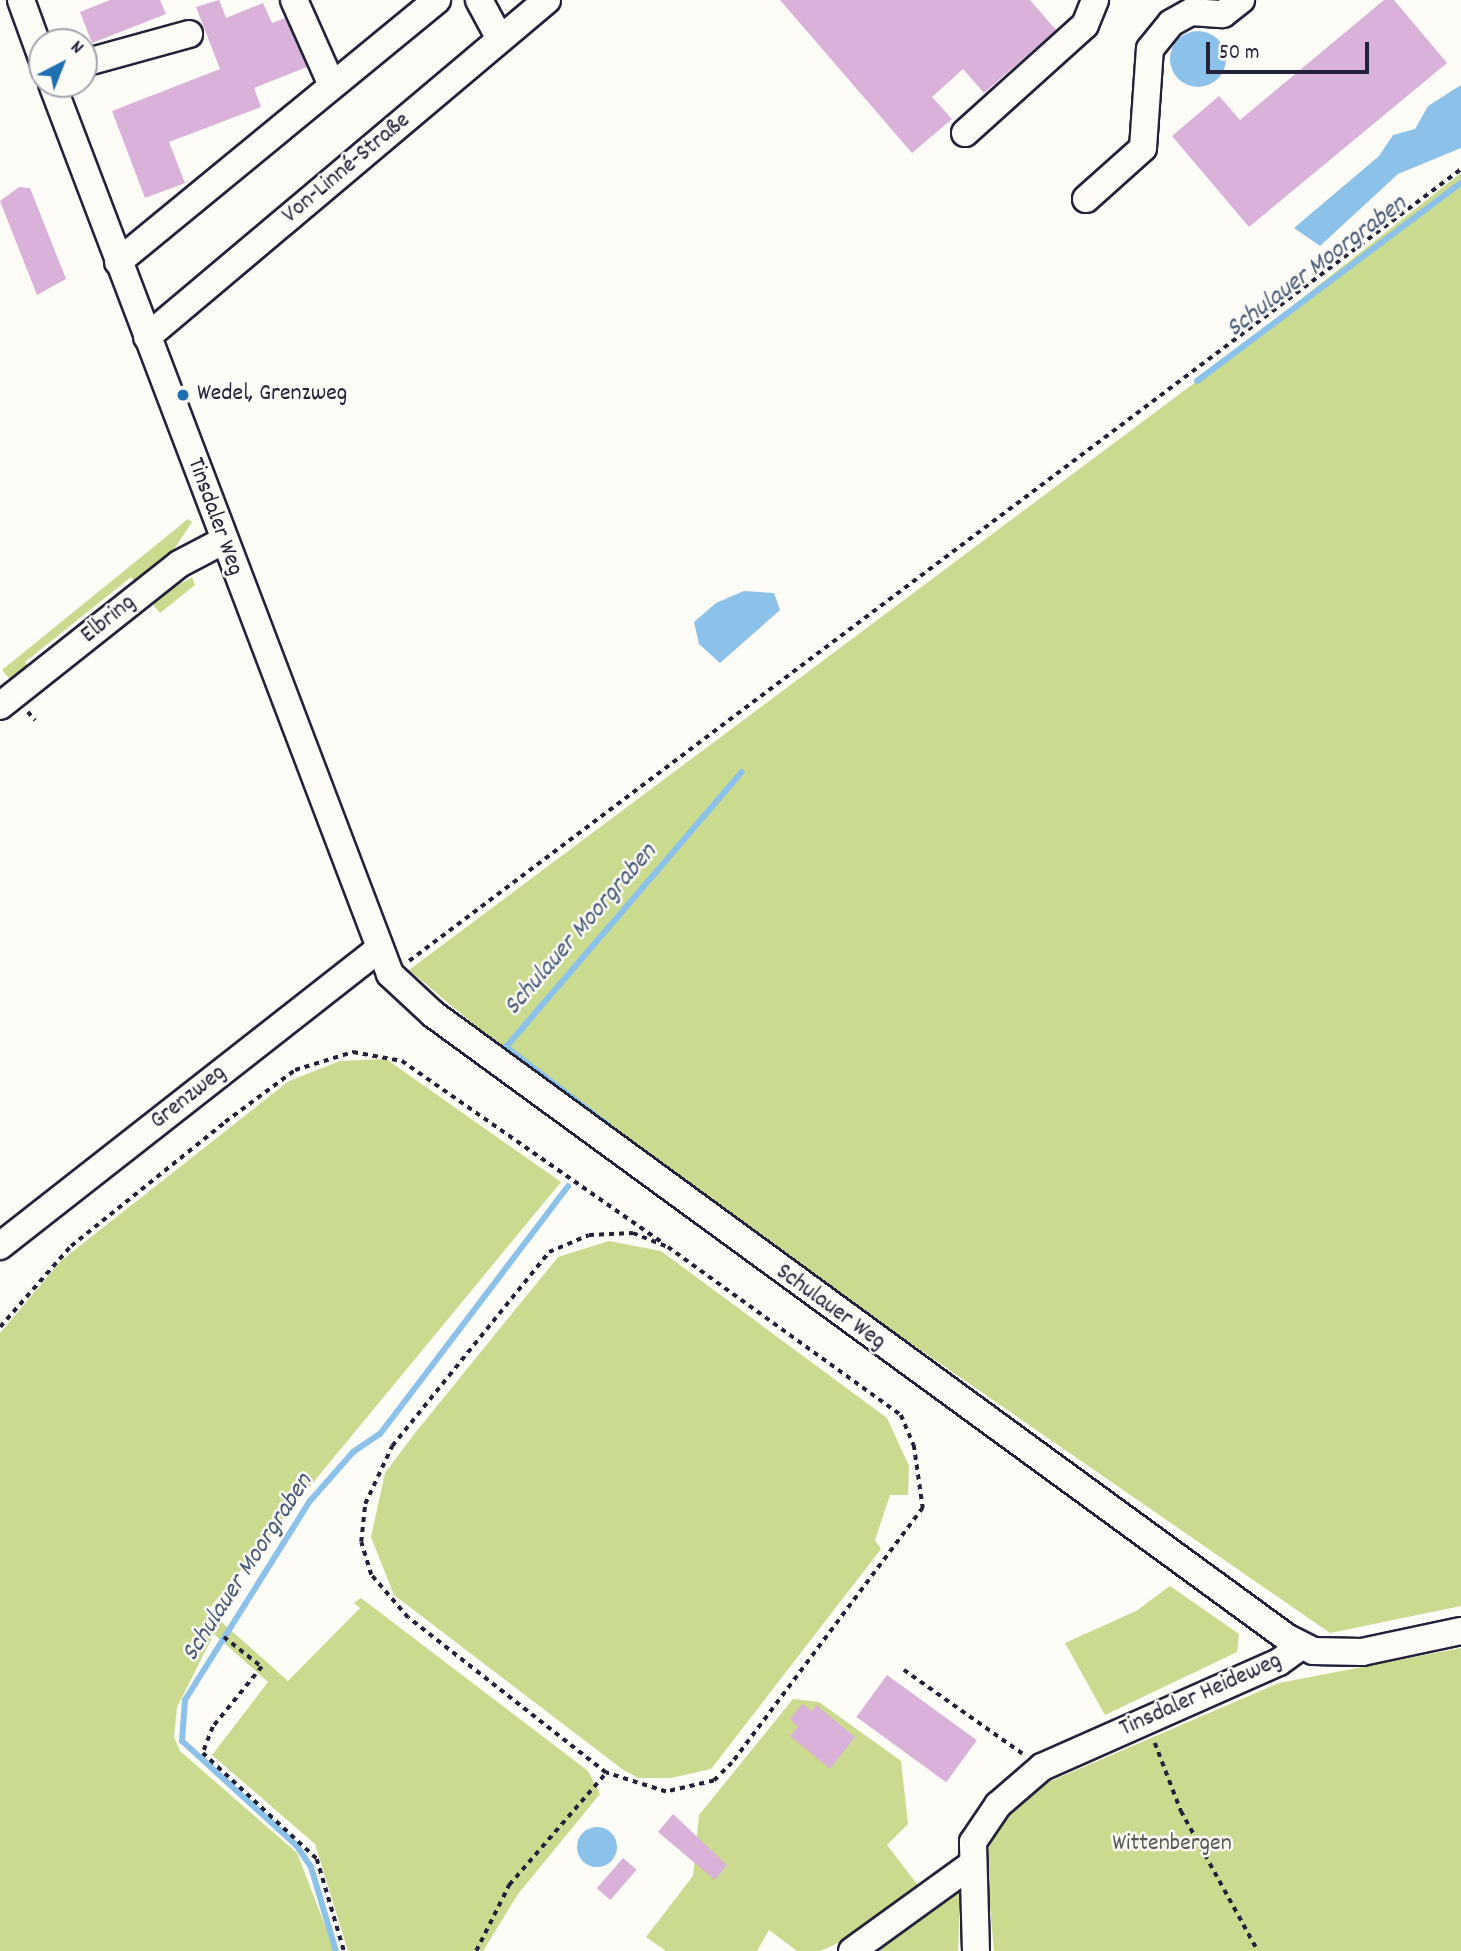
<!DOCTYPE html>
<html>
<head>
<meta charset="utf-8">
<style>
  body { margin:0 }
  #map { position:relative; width:1461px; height:1951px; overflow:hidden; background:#fdfcf7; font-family:Dekko,sans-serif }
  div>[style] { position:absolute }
  .green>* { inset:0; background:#cada8e }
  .water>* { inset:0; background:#8cc2ea }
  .round { border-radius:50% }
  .stream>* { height:6px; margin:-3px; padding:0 3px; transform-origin:3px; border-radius:3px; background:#8cc2ea }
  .building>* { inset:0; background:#dab1d8; transform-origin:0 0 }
  .path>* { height:3.5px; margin-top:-1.75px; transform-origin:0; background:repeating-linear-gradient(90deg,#22223b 0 5px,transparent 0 10px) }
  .roads { filter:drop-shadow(2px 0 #22223b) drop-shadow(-2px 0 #22223b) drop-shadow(0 2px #22223b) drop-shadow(0 -2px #22223b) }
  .minor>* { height:26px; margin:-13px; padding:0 13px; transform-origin:13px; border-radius:13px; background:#fdfcf7 }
  .dots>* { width:19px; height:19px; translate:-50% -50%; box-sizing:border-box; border:4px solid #fdfcf7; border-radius:50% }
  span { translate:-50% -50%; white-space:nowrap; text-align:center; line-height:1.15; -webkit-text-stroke:5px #fdfcf7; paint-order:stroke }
  .street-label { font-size:24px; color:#22223b }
  .poi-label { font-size:24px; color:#22223b }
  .left { translate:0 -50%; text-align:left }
  .park-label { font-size:24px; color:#545954 }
  .water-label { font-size:26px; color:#475a78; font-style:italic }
  .north { position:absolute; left:28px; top:28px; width:70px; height:70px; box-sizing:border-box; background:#fdfcf7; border:2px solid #a5a5ac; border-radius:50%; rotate:42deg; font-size:19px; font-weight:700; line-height:28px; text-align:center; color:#22223b }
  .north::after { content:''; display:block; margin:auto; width:24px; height:32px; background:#1f6fb2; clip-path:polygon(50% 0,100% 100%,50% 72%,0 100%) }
  .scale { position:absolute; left:1206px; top:42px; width:163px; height:32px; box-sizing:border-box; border:4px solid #22223b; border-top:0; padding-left:9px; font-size:21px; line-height:24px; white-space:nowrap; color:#22223b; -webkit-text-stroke:5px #fdfcf7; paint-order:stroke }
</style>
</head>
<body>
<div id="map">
  <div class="green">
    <div style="clip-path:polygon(1461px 173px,1461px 1606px,1330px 1633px,870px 1315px,508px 1053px,409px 970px,1197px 381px)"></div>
    <div style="clip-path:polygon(188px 519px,192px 522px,169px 557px,137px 584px,131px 577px,25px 662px,30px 669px,13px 683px,2px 670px)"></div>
    <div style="clip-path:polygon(192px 577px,195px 585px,160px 613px,150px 601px)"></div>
    <div style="clip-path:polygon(386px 1059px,561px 1182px,208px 1610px,288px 1681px,360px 1608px,354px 1603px,361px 1598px,588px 1771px,600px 1794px,518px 1894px,483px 1951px,348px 1951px,315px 1844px,212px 1755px,268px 1682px,214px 1634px,177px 1707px,174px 1737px,180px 1751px,297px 1853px,335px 1951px,0 1951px,0 1333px,62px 1260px,289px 1081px,340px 1061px)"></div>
    <div style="clip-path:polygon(609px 1241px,661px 1251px,887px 1418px,909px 1466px,908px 1495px,890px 1495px,875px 1540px,881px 1549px,711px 1769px,671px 1778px,638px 1778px,622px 1769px,394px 1595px,371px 1537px,385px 1473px,415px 1433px,558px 1257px)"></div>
    <div style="clip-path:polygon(1170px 1586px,1239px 1634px,1237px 1652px,1105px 1715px,1065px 1643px,1136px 1611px)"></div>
    <div style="clip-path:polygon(1461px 1648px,1461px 1951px,994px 1951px,985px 1854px,1006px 1816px,1030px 1790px,1279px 1683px)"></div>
    <div style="clip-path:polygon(793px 1699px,819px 1702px,901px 1761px,908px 1824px,887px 1845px,920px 1888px,861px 1933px,820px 1951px,797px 1951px,769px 1930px,757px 1951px,666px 1951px,646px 1937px,693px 1876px,699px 1815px)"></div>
    <div style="clip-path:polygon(961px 1880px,958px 1951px,865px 1951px)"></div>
  </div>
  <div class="water">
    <div class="round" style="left:1170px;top:31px;width:56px;height:56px"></div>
    <div style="clip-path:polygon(1461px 85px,1461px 148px,1398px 174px,1320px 246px,1294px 228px,1379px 156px,1393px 135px,1415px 129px,1428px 106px)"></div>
    <div style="clip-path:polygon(744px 591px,774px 593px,780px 610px,720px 663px,699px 644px,694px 622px,716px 603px)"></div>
    <div class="round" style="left:577px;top:1827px;width:40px;height:40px"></div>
  </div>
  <div class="stream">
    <div style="left:1197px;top:381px;width:330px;rotate:-36.9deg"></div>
    <div style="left:609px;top:1126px;width:130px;rotate:-142.5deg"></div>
    <div style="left:506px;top:1047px;width:362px;rotate:-49.4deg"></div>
    <div style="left:336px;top:1951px;width:88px;rotate:-106.6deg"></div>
    <div style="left:311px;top:1867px;width:27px;rotate:-124deg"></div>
    <div style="left:296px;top:1845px;width:154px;rotate:-137.6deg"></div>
    <div style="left:182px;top:1741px;width:41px;rotate:-85.8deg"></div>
    <div style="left:185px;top:1700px;width:235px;rotate:-57.9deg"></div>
    <div style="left:310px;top:1501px;width:65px;rotate:-48.7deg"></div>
    <div style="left:353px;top:1452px;width:32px;rotate:-34deg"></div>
    <div style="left:380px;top:1434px;width:311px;rotate:-52.8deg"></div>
  </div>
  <div class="building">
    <div style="clip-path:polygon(110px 0,160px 0,166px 14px,92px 43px,80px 12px)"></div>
    <div style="clip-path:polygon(219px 0,226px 18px,263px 3px,272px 23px,285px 18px,307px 67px,254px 88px,261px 107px,169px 142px,185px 183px,145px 198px,112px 111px,220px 69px,196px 7px)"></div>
    <div style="clip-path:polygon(780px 0,1030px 0,1056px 30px,984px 93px,963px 69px,932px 97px,952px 119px,912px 153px)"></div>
    <div style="clip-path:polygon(1384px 0,1394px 0,1447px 63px,1249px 227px,1172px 136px,1219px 96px,1240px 120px)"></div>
    <div style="clip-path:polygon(19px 187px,30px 188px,66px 279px,37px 295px,0 201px)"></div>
    <div style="left:887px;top:1675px;width:111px;height:52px;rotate:36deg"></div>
    <div style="clip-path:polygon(802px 1704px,812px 1711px,816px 1705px,855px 1737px,830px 1769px,790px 1736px,798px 1727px,790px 1719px)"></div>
    <div style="clip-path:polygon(673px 1814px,727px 1865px,715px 1880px,658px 1832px)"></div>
    <div style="left:623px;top:1858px;width:18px;height:40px;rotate:41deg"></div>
  </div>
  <div class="path">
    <div style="left:28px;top:712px;width:11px;rotate:49deg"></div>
    <div style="left:409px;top:961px;width:1317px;rotate:-36.97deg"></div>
    <div style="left:633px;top:1233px;width:38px;rotate:22deg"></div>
    <div style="left:668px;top:1247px;width:287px;rotate:35.8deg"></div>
    <div style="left:901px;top:1415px;width:33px;rotate:67deg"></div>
    <div style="left:914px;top:1445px;width:64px;rotate:81.9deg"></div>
    <div style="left:923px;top:1508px;width:319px;rotate:126.8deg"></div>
    <div style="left:732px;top:1763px;width:25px;rotate:135deg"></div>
    <div style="left:714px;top:1781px;width:49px;rotate:167.1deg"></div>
    <div style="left:666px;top:1792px;width:63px;rotate:-162.4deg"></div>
    <div style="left:606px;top:1773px;width:251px;rotate:-141.9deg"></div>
    <div style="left:408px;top:1618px;width:57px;rotate:-130.7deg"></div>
    <div style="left:371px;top:1575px;width:34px;rotate:-107deg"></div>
    <div style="left:361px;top:1542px;width:38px;rotate:-84deg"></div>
    <div style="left:365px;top:1504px;width:64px;rotate:-65deg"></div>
    <div style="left:392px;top:1446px;width:250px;rotate:-51deg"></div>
    <div style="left:549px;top:1252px;width:43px;rotate:-23deg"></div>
    <div style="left:589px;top:1235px;width:44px;rotate:-2.6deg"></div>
    <div style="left:0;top:1327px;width:108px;rotate:-48.8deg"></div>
    <div style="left:71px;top:1246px;width:198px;rotate:-38.8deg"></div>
    <div style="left:225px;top:1122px;width:87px;rotate:-36.6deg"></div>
    <div style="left:295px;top:1070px;width:61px;rotate:-17.2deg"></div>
    <div style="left:353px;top:1052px;width:50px;rotate:10.4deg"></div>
    <div style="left:402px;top:1061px;width:316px;rotate:34.9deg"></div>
    <div style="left:224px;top:1637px;width:48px;rotate:38.3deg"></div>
    <div style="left:262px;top:1667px;width:77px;rotate:129.2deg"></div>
    <div style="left:213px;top:1727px;width:28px;rotate:111deg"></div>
    <div style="left:203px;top:1753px;width:156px;rotate:42.9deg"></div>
    <div style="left:317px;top:1859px;width:96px;rotate:73.6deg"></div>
    <div style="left:904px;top:1670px;width:146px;rotate:35.2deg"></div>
    <div style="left:1155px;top:1743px;width:73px;rotate:69.1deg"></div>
    <div style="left:1181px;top:1811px;width:160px;rotate:61.2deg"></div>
    <div style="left:476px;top:1951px;width:74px;rotate:-63.4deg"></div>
    <div style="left:509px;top:1885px;width:148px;rotate:-49.1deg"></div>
  </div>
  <div class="roads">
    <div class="minor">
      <div style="left:21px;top:0;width:62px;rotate:70.1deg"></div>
      <div style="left:294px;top:0;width:91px;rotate:66deg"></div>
      <div style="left:479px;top:0;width:44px;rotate:61.7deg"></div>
      <div style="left:84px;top:63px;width:109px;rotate:-15.4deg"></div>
      <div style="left:52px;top:84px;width:952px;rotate:69.2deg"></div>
      <div style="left:390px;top:974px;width:59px;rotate:42.9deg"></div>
      <div style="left:433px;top:1014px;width:1056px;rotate:36.14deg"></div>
      <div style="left:1286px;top:1637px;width:30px;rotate:27deg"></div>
      <div style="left:1313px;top:1651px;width:49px;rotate:1.2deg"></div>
      <div style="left:1362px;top:1652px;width:101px;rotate:-12deg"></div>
      <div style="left:965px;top:133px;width:161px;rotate:-42deg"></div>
      <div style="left:1085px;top:25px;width:27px;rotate:-68deg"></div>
      <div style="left:1086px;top:199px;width:76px;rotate:-41.8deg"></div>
      <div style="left:1143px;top:148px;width:99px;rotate:-86deg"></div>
      <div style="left:1150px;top:49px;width:33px;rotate:-51deg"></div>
      <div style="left:1171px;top:23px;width:23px;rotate:-29deg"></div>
      <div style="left:1191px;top:12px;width:32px;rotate:4deg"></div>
      <div style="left:1223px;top:14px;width:23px;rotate:-38deg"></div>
      <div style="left:118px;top:262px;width:413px;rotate:-39.4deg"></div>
      <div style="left:147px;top:337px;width:523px;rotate:-40.11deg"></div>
      <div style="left:0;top:706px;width:228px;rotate:-38.4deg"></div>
      <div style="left:179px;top:564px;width:50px;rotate:-27.6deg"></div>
      <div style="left:0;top:1246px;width:479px;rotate:-38.1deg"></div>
      <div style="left:852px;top:1951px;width:148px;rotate:-35.9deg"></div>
      <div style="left:976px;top:1951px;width:109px;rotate:-91.6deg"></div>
      <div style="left:973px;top:1842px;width:45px;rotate:-56deg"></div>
      <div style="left:998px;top:1805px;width:58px;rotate:-40.8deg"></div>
      <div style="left:1042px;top:1767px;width:259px;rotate:-23.9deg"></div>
      <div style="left:1279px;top:1662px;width:27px;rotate:-36deg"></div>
    </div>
  </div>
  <div class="dots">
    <div style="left:183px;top:395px;background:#1f6fb2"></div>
  </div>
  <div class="street-label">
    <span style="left:347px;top:169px;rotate:-40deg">Von-Linné-Straße</span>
    <span style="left:214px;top:517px;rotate:70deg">Tinsdaler Weg</span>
    <span style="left:109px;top:620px;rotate:-39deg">Elbring</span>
    <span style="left:189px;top:1098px;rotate:-38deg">Grenzweg</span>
    <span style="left:830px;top:1308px;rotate:36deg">Schulauer Weg</span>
    <span style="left:1201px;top:1696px;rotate:-24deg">Tinsdaler Heideweg</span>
  </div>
  <div class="poi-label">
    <span class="left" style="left:197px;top:395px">Wedel, Grenzweg</span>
  </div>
  <div class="park-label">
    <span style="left:1172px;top:1845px">Wittenbergen</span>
  </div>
  <div class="water-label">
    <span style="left:1317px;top:267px;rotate:-37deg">Schulauer Moorgraben</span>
    <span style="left:581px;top:930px;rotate:-49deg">Schulauer Moorgraben</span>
    <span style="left:248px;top:1568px;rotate:-57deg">Schulauer Moorgraben</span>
  </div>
  <div class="north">N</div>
  <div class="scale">50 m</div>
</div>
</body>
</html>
